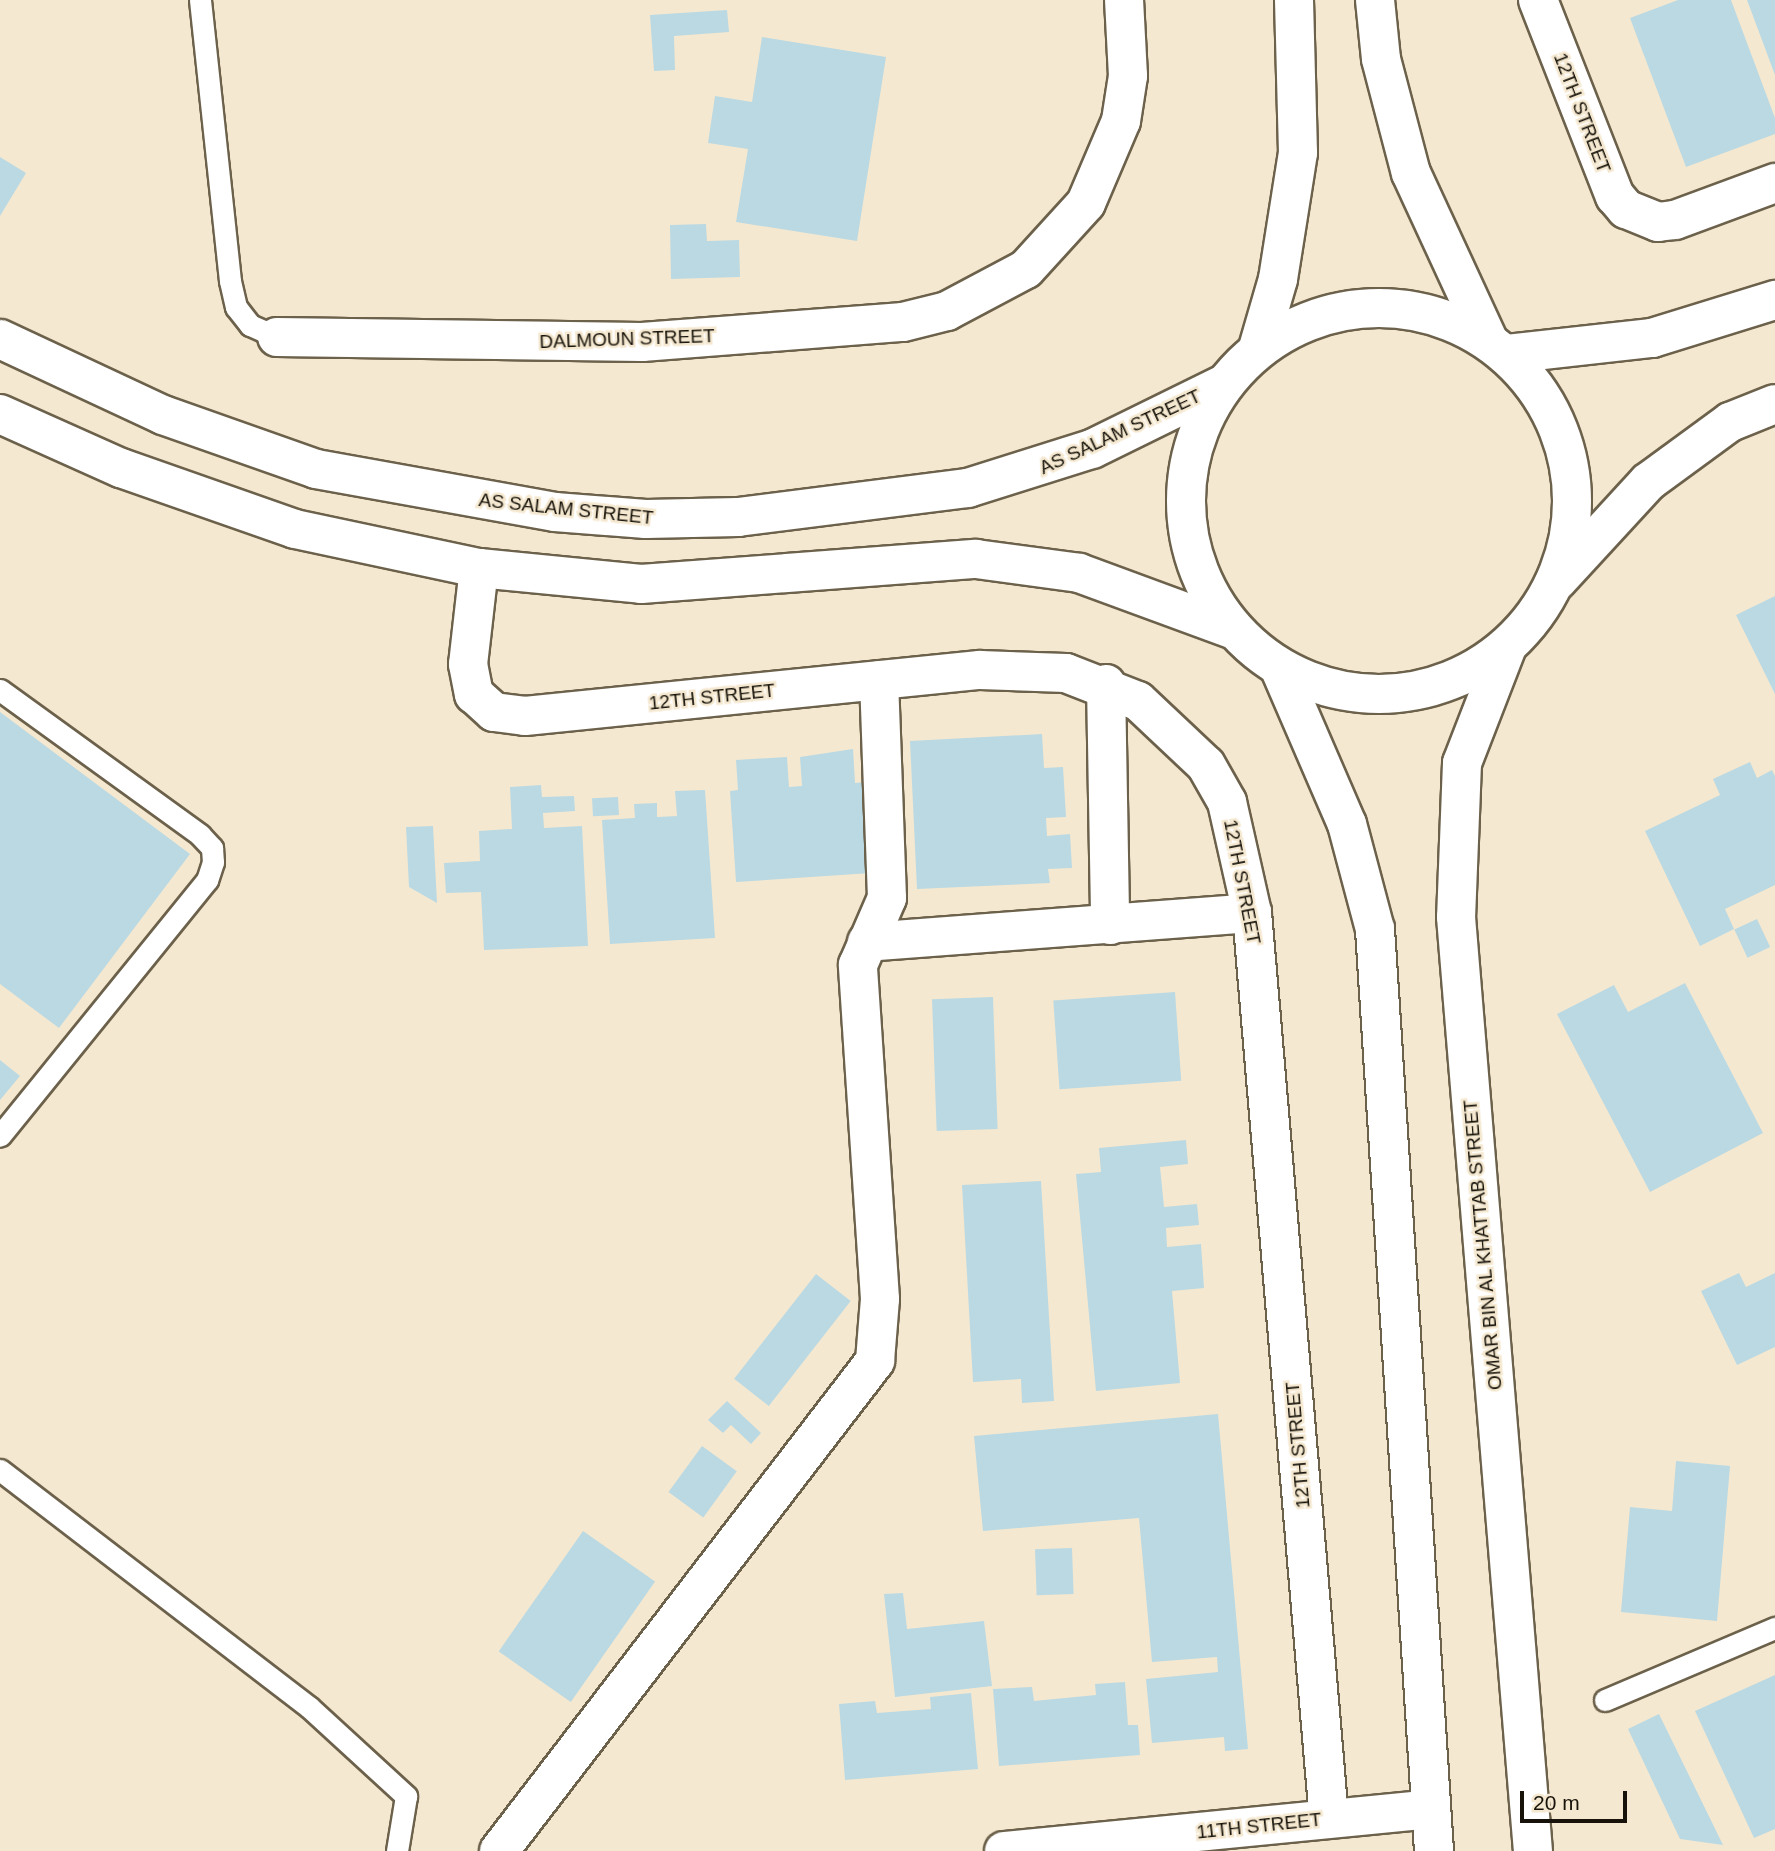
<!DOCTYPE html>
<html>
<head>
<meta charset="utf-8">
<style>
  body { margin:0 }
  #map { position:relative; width:1775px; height:1851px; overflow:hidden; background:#f5e8d0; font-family:Arial,sans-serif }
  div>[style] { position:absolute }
  .building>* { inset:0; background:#bad9e3; transform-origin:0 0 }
  .roads { filter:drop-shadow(2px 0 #6c614b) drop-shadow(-2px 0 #6c614b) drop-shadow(0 2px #6c614b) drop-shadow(0 -2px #6c614b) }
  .lane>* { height:21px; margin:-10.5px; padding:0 10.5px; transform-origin:10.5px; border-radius:10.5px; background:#fff }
  .street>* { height:38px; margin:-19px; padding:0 19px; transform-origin:19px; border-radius:19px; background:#fff }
  .secondary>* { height:38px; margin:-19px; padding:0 19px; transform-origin:19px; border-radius:19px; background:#fff }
  .primary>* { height:38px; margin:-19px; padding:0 19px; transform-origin:19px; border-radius:19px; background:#fff }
  .primary>.ring { margin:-19px; padding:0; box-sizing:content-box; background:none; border:38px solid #fff; border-radius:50% }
  span { translate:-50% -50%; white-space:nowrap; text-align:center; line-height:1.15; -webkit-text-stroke:5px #f5e8d0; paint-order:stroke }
  .street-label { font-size:19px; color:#17130a }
  .scale { position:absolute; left:1520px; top:1791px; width:107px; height:32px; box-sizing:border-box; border:4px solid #17130a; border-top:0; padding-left:9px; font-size:21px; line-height:24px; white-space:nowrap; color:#17130a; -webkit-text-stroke:5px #f5e8d0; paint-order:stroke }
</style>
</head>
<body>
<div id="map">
  <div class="building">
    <div style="clip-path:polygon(1678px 0,1731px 0,1775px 118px,1775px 134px,1686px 167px,1630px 18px)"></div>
    <div style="clip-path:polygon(1747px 0,1775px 0,1775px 75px)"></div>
    <div style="clip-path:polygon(727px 10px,729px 32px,674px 36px,675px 70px,654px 71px,650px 15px)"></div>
    <div style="clip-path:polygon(762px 37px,886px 57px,857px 241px,736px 222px,748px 149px,708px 143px,715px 96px,752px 102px)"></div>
    <div style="clip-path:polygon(0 157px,26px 173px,0 216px)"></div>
    <div style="clip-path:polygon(706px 224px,707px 241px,739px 240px,740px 277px,671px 279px,670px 225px)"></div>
    <div style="clip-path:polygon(1775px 596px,1775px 694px,1736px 615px)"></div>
    <div style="clip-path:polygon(0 712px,190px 854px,59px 1028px,0 984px)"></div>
    <div style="clip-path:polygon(1042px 734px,1044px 768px,1063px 767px,1066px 817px,1046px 818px,1047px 836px,1070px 834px,1072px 868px,1048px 869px,1050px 883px,917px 889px,910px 741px)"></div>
    <div style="clip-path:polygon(853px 749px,855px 783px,865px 782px,871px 873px,736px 882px,730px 791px,738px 790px,736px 760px,787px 757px,789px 787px,802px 786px,800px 757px)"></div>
    <div style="clip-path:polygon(1750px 762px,1757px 778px,1772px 770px,1775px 776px,1775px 885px,1725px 909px,1734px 929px,1700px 946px,1645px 831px,1720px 795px,1713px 779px)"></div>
    <div style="clip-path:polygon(541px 785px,542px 797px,574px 796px,575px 811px,543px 813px,544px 828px,582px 826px,588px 946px,484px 950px,481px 892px,446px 893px,444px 863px,480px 861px,479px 831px,512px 829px,510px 787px)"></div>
    <div style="clip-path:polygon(705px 790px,715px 938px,610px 944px,602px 820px,635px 818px,634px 804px,657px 803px,657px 817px,677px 816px,675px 791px)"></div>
    <div style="left:618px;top:797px;width:18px;height:26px;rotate:87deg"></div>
    <div style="clip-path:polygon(433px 826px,437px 903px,409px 887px,406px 827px)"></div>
    <div style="left:1757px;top:919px;width:31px;height:25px;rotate:65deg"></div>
    <div style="clip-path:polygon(1685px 983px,1763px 1133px,1650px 1192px,1557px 1014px,1614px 985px,1628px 1012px)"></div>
    <div style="left:1175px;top:992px;width:89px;height:122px;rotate:86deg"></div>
    <div style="left:993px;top:997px;width:132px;height:61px;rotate:88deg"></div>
    <div style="clip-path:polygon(0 1060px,20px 1076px,0 1100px)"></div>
    <div style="clip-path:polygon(1186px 1140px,1188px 1164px,1160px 1167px,1164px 1207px,1197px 1204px,1199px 1225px,1166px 1228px,1167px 1247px,1201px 1244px,1204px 1288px,1172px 1291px,1180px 1383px,1096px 1391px,1076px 1174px,1101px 1172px,1099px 1148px)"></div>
    <div style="clip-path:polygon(1041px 1181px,1054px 1401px,1022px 1403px,1021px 1379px,973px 1382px,962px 1185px)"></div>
    <div style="clip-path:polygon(1739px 1273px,1746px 1287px,1775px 1273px,1775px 1347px,1737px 1365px,1701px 1291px)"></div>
    <div style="left:816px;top:1274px;width:44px;height:133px;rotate:38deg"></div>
    <div style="clip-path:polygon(727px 1401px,761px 1433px,751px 1444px,731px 1425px,723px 1433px,708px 1420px)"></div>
    <div style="clip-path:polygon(1218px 1414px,1248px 1749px,1225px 1751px,1224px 1737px,1152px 1743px,1146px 1679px,1218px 1672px,1217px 1657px,1152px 1662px,1139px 1518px,983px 1531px,974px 1436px)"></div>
    <div style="left:702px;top:1446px;width:43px;height:57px;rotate:36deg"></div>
    <div style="clip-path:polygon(1676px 1461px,1730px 1466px,1717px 1621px,1621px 1612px,1630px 1507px,1672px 1511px)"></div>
    <div style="left:583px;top:1531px;width:88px;height:147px;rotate:35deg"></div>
    <div style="left:1072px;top:1548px;width:46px;height:37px;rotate:88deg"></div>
    <div style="clip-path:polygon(903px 1593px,907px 1629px,984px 1621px,992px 1686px,895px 1697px,884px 1594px)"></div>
    <div style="clip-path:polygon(1775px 1675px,1775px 1829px,1754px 1838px,1695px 1711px)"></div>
    <div style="clip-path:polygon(1125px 1682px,1128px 1725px,1138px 1725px,1140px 1755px,999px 1766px,993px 1689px,1032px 1687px,1034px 1701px,1096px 1695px,1095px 1684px)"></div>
    <div style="clip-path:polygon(971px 1693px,978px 1769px,845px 1780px,839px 1704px,875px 1701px,877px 1713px,931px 1709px,930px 1697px)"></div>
    <div style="clip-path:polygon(1659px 1714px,1723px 1845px,1680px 1839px,1628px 1729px)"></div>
  </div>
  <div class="roads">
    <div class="lane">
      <div style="left:200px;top:0;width:283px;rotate:83.9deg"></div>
      <div style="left:230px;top:281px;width:27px;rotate:77deg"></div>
      <div style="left:236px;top:307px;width:23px;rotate:52deg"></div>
      <div style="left:250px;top:325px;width:30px;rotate:24deg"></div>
      <div style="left:0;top:690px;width:247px;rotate:35.9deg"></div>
      <div style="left:200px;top:835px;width:18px;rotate:47deg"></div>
      <div style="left:212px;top:848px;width:14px;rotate:86deg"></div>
      <div style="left:213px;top:862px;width:19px;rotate:108deg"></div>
      <div style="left:207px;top:880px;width:329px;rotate:129deg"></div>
      <div style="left:0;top:1470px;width:389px;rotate:37.5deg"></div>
      <div style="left:309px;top:1707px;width:132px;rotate:42.5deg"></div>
      <div style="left:406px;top:1796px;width:56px;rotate:99.3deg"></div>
      <div style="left:1605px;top:1700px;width:185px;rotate:-23deg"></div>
    </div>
    <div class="street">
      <div style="left:1538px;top:0;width:211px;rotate:68.6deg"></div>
      <div style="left:1615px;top:196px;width:17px;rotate:50deg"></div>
      <div style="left:1626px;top:209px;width:35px;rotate:22deg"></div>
      <div style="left:1658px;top:222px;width:17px;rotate:-7deg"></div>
      <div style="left:1675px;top:220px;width:107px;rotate:-20.3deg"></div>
      <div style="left:277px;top:337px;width:365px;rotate:0.8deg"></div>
      <div style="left:642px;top:342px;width:262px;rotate:-4.4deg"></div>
      <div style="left:903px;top:322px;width:45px;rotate:-14deg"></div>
      <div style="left:947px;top:311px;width:89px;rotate:-28deg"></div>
      <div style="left:1026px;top:269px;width:89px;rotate:-47.7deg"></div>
      <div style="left:1086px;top:203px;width:89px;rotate:-66.9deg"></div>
      <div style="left:1121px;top:121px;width:46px;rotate:-81.2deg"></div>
      <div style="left:1128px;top:76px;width:76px;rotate:-93deg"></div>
      <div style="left:479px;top:568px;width:97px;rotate:96.5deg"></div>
      <div style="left:468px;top:664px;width:31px;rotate:79deg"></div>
      <div style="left:474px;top:694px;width:27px;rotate:42deg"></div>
      <div style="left:494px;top:712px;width:31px;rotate:7deg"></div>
      <div style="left:525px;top:716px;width:457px;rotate:-5.8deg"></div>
      <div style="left:980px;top:670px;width:86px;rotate:2deg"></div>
      <div style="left:1066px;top:673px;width:77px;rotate:21.3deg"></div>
      <div style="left:1138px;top:701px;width:93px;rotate:43.3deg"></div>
      <div style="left:1206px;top:765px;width:43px;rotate:60.4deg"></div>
      <div style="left:1227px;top:802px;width:114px;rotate:77.3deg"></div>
      <div style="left:1252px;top:913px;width:909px;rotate:85.14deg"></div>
      <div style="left:1106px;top:684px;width:241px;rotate:89deg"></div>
      <div style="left:867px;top:942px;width:386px;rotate:-4.3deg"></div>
      <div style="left:499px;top:1851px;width:618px;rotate:-52.5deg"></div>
      <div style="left:875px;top:1361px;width:62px;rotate:-85.4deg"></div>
      <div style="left:880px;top:1299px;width:335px;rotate:-93.8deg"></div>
      <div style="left:858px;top:965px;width:73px;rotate:-66.6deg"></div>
      <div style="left:887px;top:898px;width:218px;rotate:-92.1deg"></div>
      <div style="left:1004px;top:1851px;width:428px;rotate:-5.6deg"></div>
    </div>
    <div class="secondary">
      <div style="left:0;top:339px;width:180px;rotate:25deg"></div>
      <div style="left:163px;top:415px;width:162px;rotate:19.4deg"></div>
      <div style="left:316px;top:469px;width:243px;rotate:10.2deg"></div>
      <div style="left:555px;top:512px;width:91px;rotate:4.4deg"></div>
      <div style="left:646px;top:519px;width:92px;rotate:-1.2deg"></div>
      <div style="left:738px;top:517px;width:232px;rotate:-7.2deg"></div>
      <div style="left:968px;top:488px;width:130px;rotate:-17.5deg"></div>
      <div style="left:1092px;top:449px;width:145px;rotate:-26.2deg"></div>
      <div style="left:1507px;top:354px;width:146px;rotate:-6.3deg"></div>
      <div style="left:1652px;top:338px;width:129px;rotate:-17.2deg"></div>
      <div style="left:0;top:414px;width:133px;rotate:24.1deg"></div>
      <div style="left:121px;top:468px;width:184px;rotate:19.3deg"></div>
      <div style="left:295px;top:529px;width:188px;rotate:12deg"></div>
      <div style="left:479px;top:568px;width:163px;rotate:5.6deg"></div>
      <div style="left:641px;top:584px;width:336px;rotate:-4.3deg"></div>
      <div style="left:976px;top:559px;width:104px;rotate:7.7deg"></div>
      <div style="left:1079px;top:573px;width:165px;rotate:20.2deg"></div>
      <div style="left:1557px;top:581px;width:134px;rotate:-47.4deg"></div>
      <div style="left:1648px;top:482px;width:102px;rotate:-36.2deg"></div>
      <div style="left:1730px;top:422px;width:48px;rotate:-21.8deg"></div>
    </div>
    <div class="primary">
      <div style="left:1375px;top:0;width:59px;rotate:84.2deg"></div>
      <div style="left:1381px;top:59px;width:118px;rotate:75.3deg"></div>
      <div style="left:1411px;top:173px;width:184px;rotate:65.2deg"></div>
      <div class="ring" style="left:1186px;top:308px;width:348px;height:348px"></div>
      <div style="left:1258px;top:348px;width:72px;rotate:-73.8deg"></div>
      <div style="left:1278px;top:279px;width:128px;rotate:-81deg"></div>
      <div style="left:1298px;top:153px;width:153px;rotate:-91.5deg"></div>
      <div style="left:1507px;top:647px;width:124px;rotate:111.2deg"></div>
      <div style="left:1462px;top:763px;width:154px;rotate:92.2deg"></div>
      <div style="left:1456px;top:917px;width:937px;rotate:85.29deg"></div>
      <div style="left:1279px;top:667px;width:171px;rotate:66.6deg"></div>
      <div style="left:1347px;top:824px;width:109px;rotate:75.1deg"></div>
      <div style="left:1375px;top:929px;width:924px;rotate:86.34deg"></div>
    </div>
  </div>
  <div class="street-label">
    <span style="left:1582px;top:113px;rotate:69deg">12TH STREET</span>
    <span style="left:627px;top:339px;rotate:-2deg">DALMOUN STREET</span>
    <span style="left:1120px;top:432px;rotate:-25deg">AS SALAM STREET</span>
    <span style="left:566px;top:509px;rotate:6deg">AS SALAM STREET</span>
    <span style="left:712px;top:697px;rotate:-6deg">12TH STREET</span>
    <span style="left:1242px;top:882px;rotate:79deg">12TH STREET</span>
    <span style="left:1483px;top:1245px;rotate:-95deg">OMAR BIN AL KHATTAB STREET</span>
    <span style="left:1298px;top:1445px;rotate:-95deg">12TH STREET</span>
    <span style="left:1259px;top:1826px;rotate:-6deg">11TH STREET</span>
  </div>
  <div class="scale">20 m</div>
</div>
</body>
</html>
